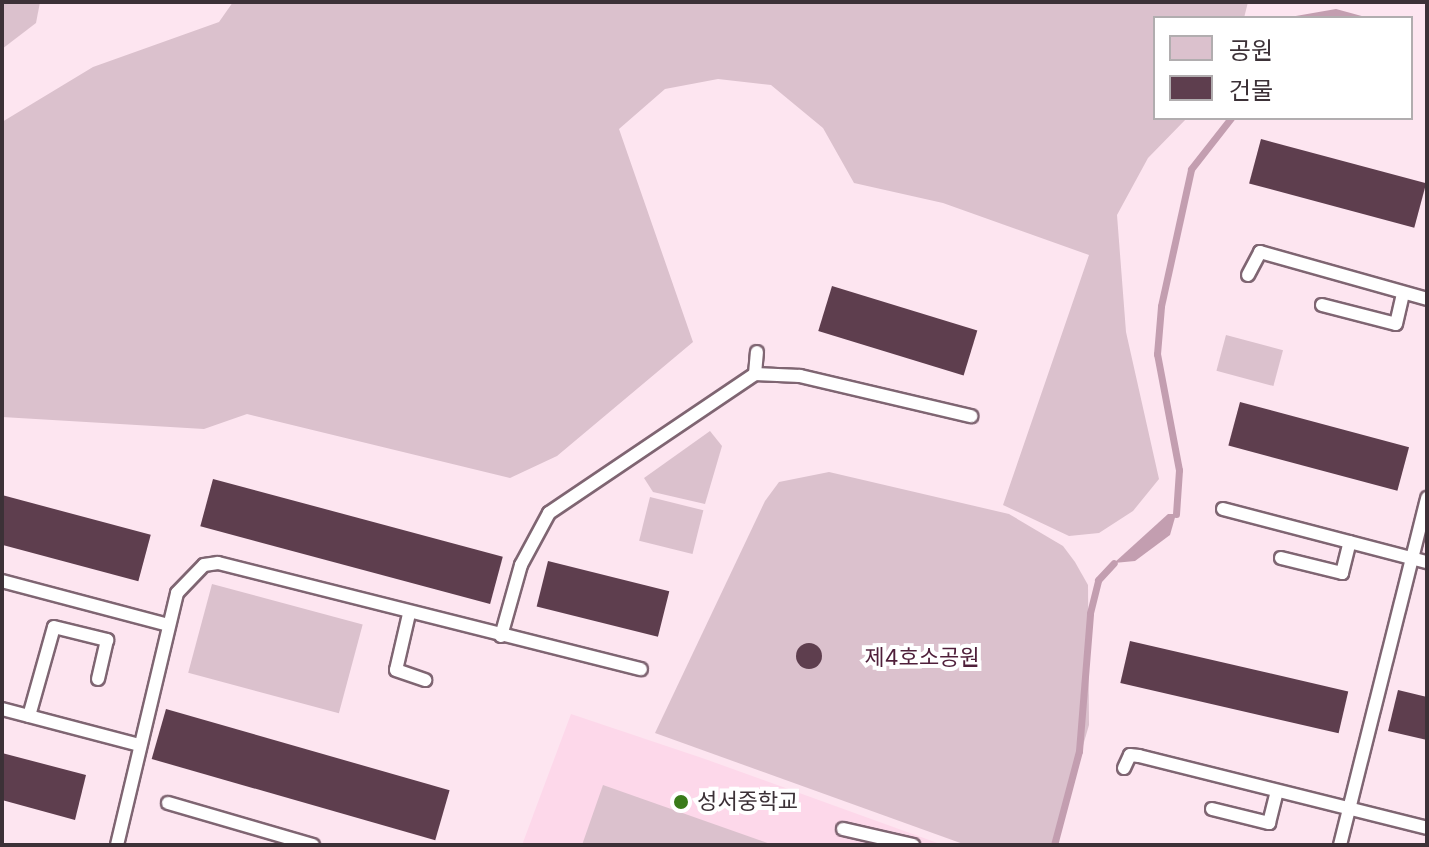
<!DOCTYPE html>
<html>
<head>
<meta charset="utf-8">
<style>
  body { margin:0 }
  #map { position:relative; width:1429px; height:847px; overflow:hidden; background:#fde5f0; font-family:Inter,"Noto Sans KR",sans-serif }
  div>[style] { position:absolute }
  .built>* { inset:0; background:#fdd8ea }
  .green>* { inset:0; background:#dbc1cd; transform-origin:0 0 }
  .water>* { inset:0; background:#c39eb0 }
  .stream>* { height:7px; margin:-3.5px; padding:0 3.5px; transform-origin:3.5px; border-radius:3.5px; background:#c39eb0 }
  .building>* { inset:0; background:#5e3e4e; transform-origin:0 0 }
  .round { border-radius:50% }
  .roads { filter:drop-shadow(2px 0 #7f6572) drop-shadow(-2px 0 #7f6572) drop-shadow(0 2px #7f6572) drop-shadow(0 -2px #7f6572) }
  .service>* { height:12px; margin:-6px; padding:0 6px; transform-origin:6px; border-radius:6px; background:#fff }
  .dots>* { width:22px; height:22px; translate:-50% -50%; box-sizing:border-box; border:4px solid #fff; border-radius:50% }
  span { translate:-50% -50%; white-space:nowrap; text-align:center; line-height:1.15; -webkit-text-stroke:8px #fff; paint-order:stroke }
  .park-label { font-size:22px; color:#4f1f3a }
  .poi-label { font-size:22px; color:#3c3137 }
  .left { translate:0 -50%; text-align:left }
  .frame { position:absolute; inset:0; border:4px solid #3c3137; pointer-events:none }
  .legend { position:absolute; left:1153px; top:16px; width:260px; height:104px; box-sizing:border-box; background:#fff; border:2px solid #b1adaf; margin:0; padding:10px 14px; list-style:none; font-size:24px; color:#3c3137 }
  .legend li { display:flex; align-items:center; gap:16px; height:40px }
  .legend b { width:40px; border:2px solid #b1adaf }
</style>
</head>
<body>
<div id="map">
  <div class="built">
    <div style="clip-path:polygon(571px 714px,705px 759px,943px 845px,522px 845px)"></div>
  </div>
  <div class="green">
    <div style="clip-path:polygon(2px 2px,40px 2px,36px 23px,2px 49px)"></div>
    <div style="clip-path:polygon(233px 2px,1248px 2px,1244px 18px,1155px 18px,1155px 118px,1187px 118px,1148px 158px,1117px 215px,1126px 332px,1159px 479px,1133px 511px,1099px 533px,1069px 536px,1003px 505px,1089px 255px,943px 203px,854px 183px,823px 128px,771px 85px,718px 79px,665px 89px,619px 129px,693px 342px,557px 456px,510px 478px,247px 414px,204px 429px,2px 417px,2px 122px,93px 67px,219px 22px)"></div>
    <div style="left:1226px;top:335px;width:59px;height:37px;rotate:15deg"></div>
    <div style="clip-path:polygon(710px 431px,722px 446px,705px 504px,653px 492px,644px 478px)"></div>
    <div style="clip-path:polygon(829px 472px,1009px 514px,1063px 546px,1075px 562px,1088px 585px,1089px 725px,1054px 845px,966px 845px,655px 733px,765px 501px,779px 482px)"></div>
    <div style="left:650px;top:497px;width:55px;height:45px;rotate:14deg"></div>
    <div style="left:212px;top:584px;width:156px;height:92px;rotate:15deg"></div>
    <div style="clip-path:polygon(603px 785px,773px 845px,582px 845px)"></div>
  </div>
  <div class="water">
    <div style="clip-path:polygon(1336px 9px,1369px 18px,1289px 18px,1290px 17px)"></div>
    <div style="clip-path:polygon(1168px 514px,1176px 514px,1170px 535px,1135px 561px,1114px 563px)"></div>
  </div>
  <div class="stream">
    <div style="left:1176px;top:514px;width:44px;rotate:-86.1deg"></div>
    <div style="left:1179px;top:470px;width:118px;rotate:-100.7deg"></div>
    <div style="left:1157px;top:354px;width:48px;rotate:-85.2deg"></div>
    <div style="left:1161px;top:306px;width:140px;rotate:-77.6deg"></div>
    <div style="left:1191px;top:169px;width:65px;rotate:-51.9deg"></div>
    <div style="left:1054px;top:845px;width:97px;rotate:-75.1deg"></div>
    <div style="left:1079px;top:751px;width:138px;rotate:-85.4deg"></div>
    <div style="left:1090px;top:613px;width:34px;rotate:-76deg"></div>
    <div style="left:1098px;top:580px;width:23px;rotate:-47deg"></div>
  </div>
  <div class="building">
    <div style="left:1261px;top:139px;width:171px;height:46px;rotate:15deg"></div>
    <div style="left:832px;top:286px;width:152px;height:47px;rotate:17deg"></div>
    <div style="left:1240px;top:402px;width:175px;height:45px;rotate:15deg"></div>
    <div style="left:213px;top:479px;width:300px;height:49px;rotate:15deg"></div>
    <div style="left:2px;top:495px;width:154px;height:48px;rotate:15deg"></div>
    <div style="left:548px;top:561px;width:125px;height:47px;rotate:14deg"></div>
    <div style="left:1130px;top:641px;width:224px;height:43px;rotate:13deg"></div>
    <div class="round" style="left:796px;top:643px;width:26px;height:26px"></div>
    <div class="round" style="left:907px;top:648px;width:12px;height:12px"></div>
    <div style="clip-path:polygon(1398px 690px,1427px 697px,1427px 740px,1388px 731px)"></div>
    <div style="left:166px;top:709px;width:295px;height:52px;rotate:16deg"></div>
    <div style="clip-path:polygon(2px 753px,86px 775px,75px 820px,2px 800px)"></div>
  </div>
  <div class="roads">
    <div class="service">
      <div style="left:1248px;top:275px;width:26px;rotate:-62deg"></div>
      <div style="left:1260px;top:252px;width:173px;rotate:15.7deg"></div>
      <div style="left:1322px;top:305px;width:76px;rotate:14.4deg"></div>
      <div style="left:1396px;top:324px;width:32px;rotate:-77deg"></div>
      <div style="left:755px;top:374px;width:22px;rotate:-85deg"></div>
      <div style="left:1223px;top:509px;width:211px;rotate:14.6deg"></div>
      <div style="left:1281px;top:558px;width:63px;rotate:13.8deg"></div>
      <div style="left:1342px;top:573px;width:32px;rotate:-76deg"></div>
      <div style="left:2px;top:581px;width:172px;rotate:14.8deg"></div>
      <div style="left:409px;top:614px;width:57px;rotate:103.1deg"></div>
      <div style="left:396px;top:670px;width:31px;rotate:19deg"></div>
      <div style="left:501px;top:636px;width:74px;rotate:-74.3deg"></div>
      <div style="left:521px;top:565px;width:59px;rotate:-61.7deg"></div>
      <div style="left:549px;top:513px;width:249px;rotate:-34deg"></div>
      <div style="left:755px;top:374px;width:45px;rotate:2.5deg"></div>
      <div style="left:800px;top:376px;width:176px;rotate:13.2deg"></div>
      <div style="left:2px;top:709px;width:142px;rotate:14.7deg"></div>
      <div style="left:29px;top:716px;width:92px;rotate:-74.3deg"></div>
      <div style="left:54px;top:627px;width:55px;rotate:13.8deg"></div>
      <div style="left:107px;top:640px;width:40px;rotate:103deg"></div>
      <div style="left:1124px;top:768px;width:14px;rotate:-65deg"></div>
      <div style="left:1130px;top:755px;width:9px;rotate:6deg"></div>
      <div style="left:1139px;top:756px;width:297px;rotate:14deg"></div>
      <div style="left:168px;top:803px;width:151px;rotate:16.2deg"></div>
      <div style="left:1212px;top:809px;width:59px;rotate:13.8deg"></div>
      <div style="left:1269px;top:823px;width:33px;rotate:-76deg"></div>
      <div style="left:843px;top:829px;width:72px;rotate:12.9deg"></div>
      <div style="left:117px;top:845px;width:259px;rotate:-76.6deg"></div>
      <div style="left:177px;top:593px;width:39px;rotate:-46deg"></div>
      <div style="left:204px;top:565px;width:14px;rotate:-8deg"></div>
      <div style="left:218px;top:563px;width:436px;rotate:14.1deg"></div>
      <div style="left:1340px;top:845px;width:358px;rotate:-75.9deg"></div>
    </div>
  </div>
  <div class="dots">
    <div style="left:681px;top:802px;background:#397a19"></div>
  </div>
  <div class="park-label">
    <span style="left:922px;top:658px">제4호소공원</span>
  </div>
  <div class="poi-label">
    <span class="left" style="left:697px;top:802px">성서중학교</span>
  </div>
  <div class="frame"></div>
  <ul class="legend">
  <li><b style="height:22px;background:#dbc1cd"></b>공원</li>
  <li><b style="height:22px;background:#5e3e4e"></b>건물</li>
  </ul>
</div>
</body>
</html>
